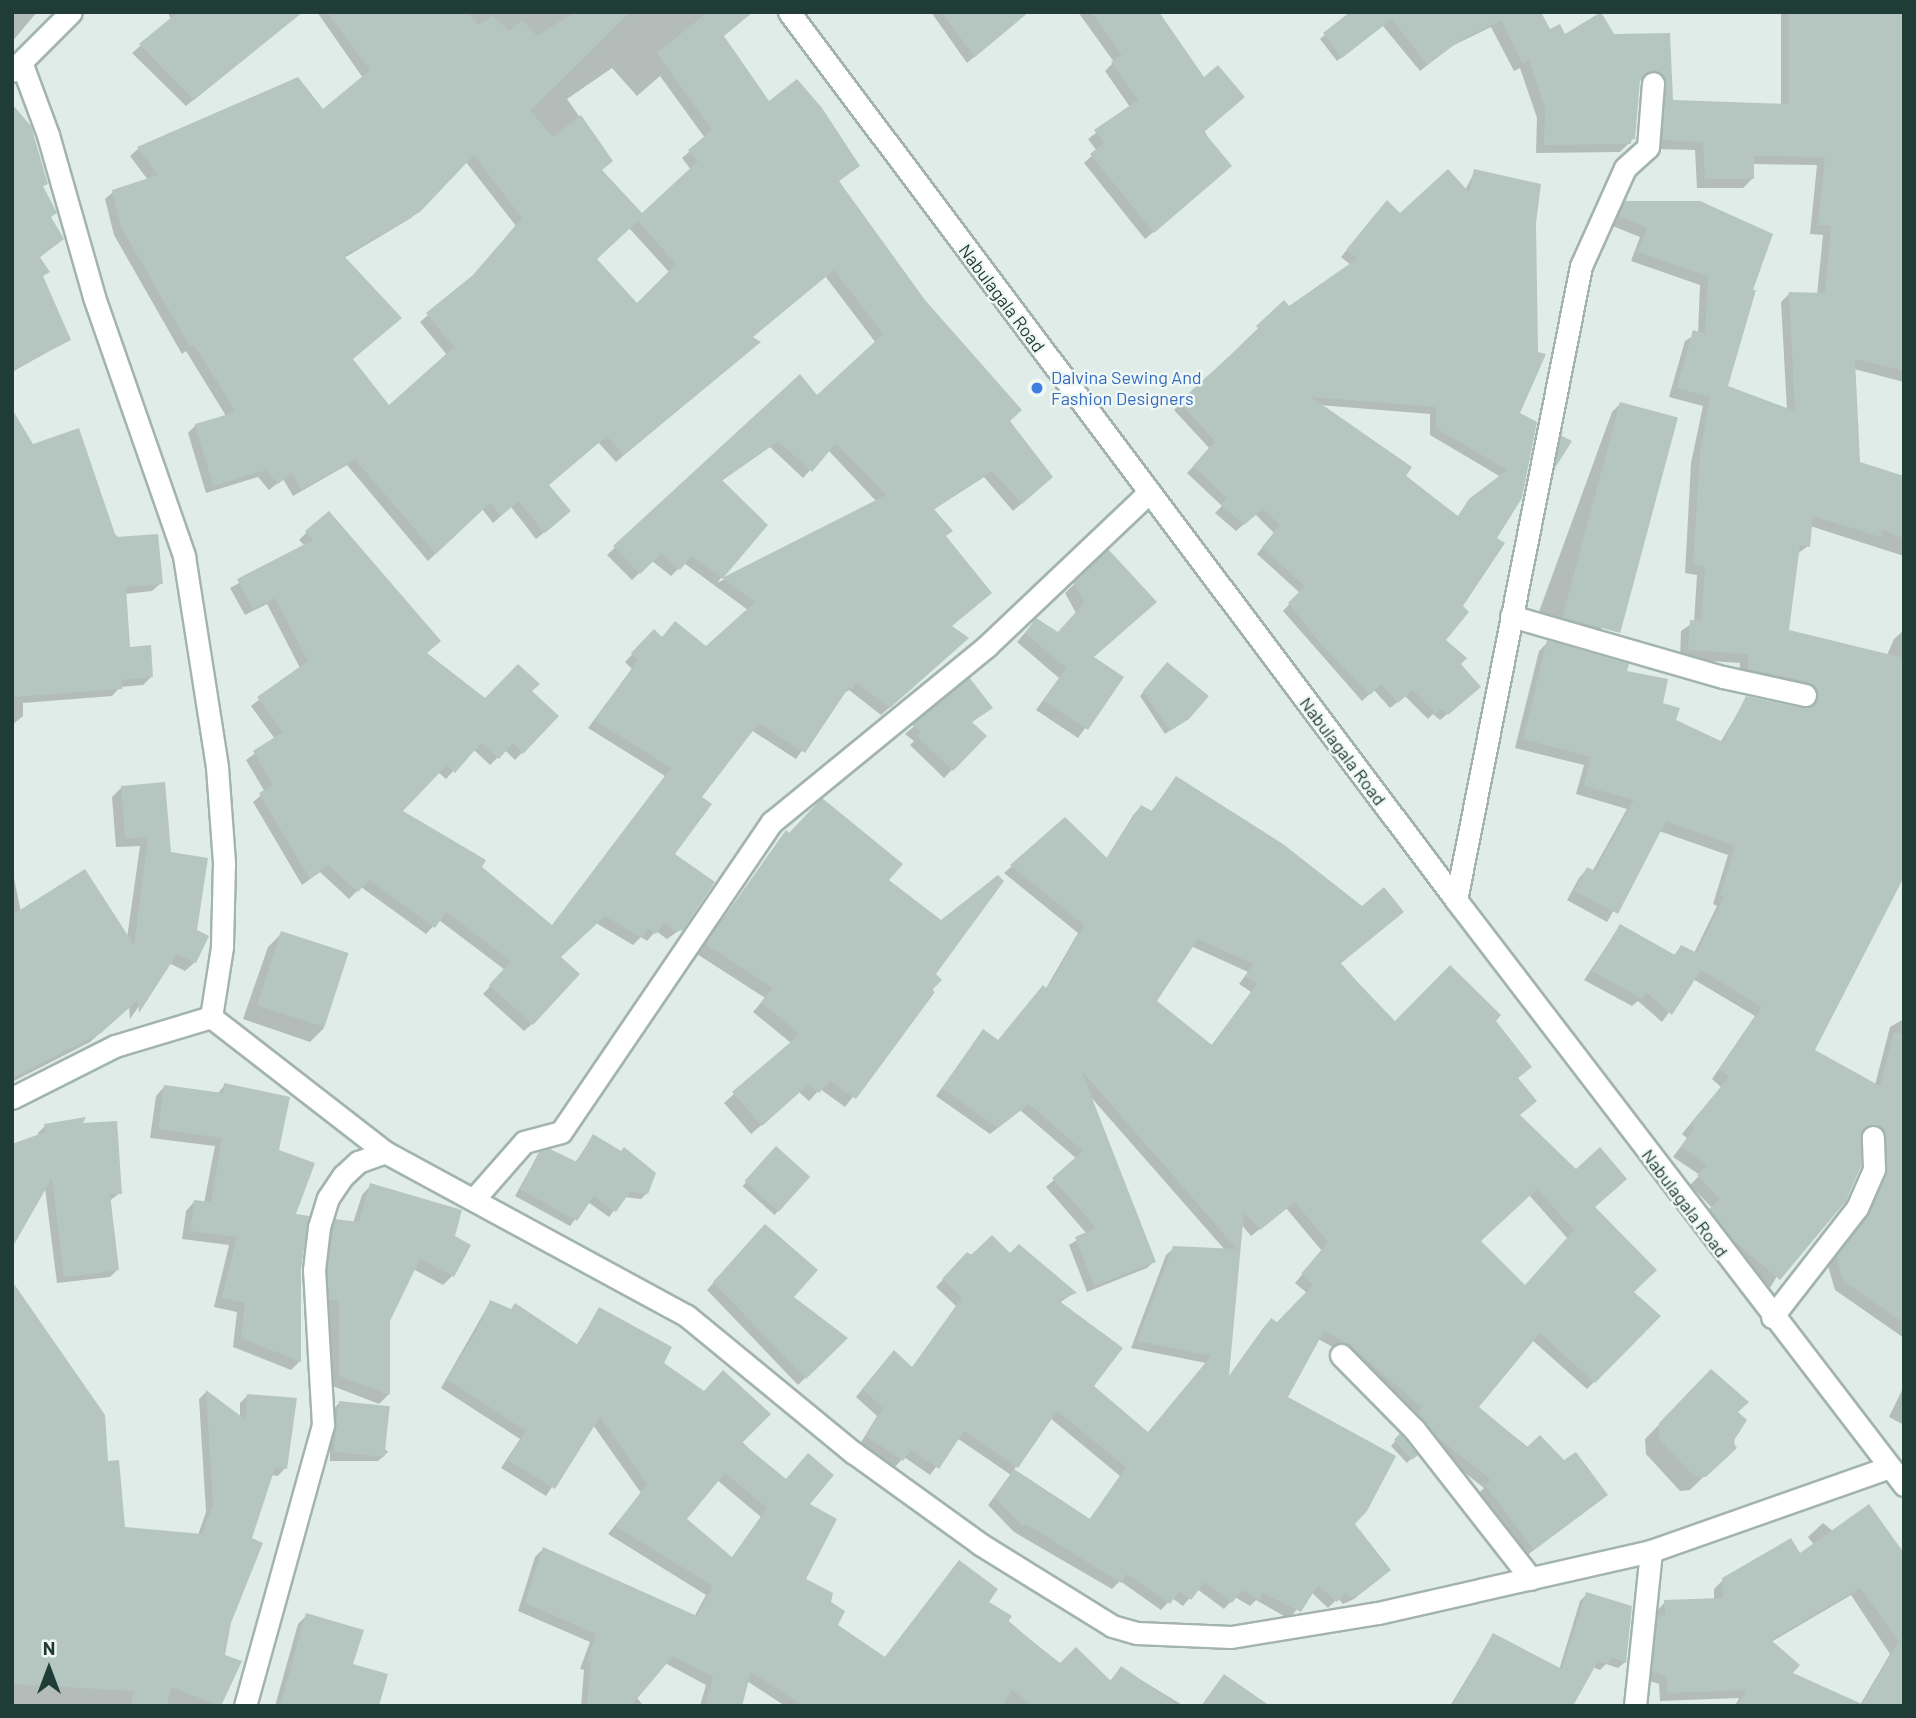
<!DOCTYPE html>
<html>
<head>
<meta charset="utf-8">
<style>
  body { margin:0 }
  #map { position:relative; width:1916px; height:1718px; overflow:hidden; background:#e0ece7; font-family:Barlow,sans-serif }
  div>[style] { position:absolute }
  .shadow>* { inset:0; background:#0003; transform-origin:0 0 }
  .building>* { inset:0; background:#b5c6c0; transform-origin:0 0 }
  .roads { filter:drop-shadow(2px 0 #a3b4af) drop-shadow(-2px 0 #a3b4af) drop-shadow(0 2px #a3b4af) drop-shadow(0 -2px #a3b4af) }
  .minor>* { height:21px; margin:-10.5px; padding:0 10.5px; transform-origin:10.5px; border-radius:10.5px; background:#fff }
  .dots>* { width:19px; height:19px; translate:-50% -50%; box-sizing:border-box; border:4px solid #f0f8f5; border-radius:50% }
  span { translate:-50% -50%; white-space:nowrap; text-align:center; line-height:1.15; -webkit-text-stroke:5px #f0f8f5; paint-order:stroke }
  .street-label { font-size:18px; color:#203c37 }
  .shop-label { font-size:18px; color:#366cbe }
  .left { translate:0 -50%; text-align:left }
  .frame { position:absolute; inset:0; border:14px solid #203c37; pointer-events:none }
  .north { position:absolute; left:14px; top:1634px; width:70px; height:70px; -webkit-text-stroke:5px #f0f8f5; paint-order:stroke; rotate:0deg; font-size:19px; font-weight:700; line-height:28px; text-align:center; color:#203c37 }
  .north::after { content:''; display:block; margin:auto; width:24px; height:32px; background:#203c37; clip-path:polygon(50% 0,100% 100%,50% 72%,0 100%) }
</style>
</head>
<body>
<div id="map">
  <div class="shadow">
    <div style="clip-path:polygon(12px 12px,37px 12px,12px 42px)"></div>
    <div style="clip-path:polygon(302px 12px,186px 106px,132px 53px,171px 20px,168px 12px)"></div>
    <div style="clip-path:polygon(evenodd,317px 12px,732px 12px,722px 37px,769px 103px,857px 166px,838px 182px,1008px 421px,1043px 485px,1013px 511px,984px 477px,933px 510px,944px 537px,951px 627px,959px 646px,881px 715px,849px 690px,842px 694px,796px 759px,751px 730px,699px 797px,672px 854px,681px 929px,667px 939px,656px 931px,647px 941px,641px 937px,633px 945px,596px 923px,559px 957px,532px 1024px,524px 1031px,483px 994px,505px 970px,439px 920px,426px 934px,361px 887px,349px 899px,320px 872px,302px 885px,253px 802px,265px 792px,246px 760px,275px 739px,251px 706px,300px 668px,267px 604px,245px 615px,230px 588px,305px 546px,299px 540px,307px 532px,425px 654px,485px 701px,530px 691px,557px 716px,515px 760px,505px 750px,490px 765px,473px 749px,446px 779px,438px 772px,400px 812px,480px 868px,551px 927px,665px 776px,588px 728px,632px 669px,625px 662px,654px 631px,661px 638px,706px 648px,748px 610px,684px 563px,671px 576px,652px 561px,632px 580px,607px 555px,800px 377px,817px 398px,876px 343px,825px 276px,752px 337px,751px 349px,616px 462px,598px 442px,548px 485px,561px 519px,536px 539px,511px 507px,493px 523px,482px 509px,428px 561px,347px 465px,293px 496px,283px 479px,269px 490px,258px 477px,206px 493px,188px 433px,196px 425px,226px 416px,186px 351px,182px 354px,114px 235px,105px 199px,113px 192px,148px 180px,130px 156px,138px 149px,297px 80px,323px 111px,363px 78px,317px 12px,612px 68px,637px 96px,660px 76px,705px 138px,682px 158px,691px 170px,642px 216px,601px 171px,611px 161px,567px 99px,612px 68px,317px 12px,465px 161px,516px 226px,470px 279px,420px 322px,447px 355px,389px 407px,351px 359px,344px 258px,411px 218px,465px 161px,317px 12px,629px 228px,670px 273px,637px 305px,595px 259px,629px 228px,317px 12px,770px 447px,803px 478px,828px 450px,877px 502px,717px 583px,766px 525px,720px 482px,770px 447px)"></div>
    <div style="clip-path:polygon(931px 12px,1015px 12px,1003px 33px,967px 63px)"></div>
    <div style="clip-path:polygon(1078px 12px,1157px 12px,1222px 174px,1145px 239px,1084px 163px,1097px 151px,1088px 139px,1130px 107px,1105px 71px,1114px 62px)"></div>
    <div style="clip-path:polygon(1386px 12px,1539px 12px,1549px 31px,1564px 36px,1669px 34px,1672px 101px,1781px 106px,1781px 12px,1876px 12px,1904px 178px,1904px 382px,1854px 369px,1858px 464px,1904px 486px,1904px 556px,1810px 526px,1808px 546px,1797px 554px,1787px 632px,1887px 655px,1894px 639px,1904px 630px,1904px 783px,1813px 1050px,1875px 1085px,1890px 1027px,1904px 1019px,1904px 1338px,1835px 1290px,1828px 1266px,1859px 1227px,1878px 1185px,1871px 1134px,1862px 1132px,1770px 1288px,1724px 1248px,1701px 1219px,1712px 1208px,1690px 1185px,1700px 1175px,1673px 1157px,1687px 1138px,1682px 1134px,1721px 1087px,1712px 1079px,1755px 1016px,1693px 979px,1662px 1022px,1638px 1001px,1632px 1006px,1584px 980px,1620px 926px,1673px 956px,1681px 947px,1694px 953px,1717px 906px,1713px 904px,1728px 855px,1659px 831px,1607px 922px,1567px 900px,1579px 878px,1587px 869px,1592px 872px,1627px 809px,1576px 794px,1584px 765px,1515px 748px,1539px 651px,1548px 642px,1625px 672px,1674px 721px,1720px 743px,1747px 697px,1803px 710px,1809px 706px,1809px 700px,1739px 677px,1740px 663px,1680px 659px,1681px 631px,1694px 622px,1697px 575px,1685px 573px,1691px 463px,1703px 406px,1669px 397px,1685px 341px,1698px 333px,1700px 285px,1631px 261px,1640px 237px,1610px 225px,1625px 203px,1750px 292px,1726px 387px,1787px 410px,1781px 302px,1790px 293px,1817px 295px,1823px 235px,1810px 234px,1817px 165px,1752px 164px,1752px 179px,1743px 188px,1697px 188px,1695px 150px,1654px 149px,1645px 78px,1639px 79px,1634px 138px,1620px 152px,1536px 153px,1537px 118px,1520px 68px,1514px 71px,1491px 27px,1452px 46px,1420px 71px,1378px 20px)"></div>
    <div style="clip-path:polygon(1345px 18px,1359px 44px,1337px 61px,1320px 39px)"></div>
    <div style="clip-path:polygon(12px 106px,46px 183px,42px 188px,50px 217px,62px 239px,39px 258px,48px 272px,42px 277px,69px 340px,12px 372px)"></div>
    <div style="clip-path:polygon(evenodd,1475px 171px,1517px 414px,1535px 423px,1494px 538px,1444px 641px,1472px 693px,1440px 720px,1433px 714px,1428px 719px,1405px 696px,1390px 708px,1374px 690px,1362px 701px,1283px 611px,1300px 593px,1257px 554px,1274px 533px,1255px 514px,1236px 531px,1215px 513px,1222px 506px,1187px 473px,1210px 449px,1174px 410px,1284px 303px,1289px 308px,1351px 265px,1341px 257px,1381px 209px,1400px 215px,1465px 190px,1475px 171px,1319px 405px,1430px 414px,1430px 435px,1501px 477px,1457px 517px,1319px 405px)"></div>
    <div style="clip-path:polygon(1620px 404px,1602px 628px,1594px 637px,1536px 620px,1612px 412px)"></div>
    <div style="clip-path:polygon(1560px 432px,1560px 437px,1570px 442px,1547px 473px,1554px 439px)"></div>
    <div style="clip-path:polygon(32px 446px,161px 583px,152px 591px,125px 594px,129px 649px,151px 677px,143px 685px,120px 687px,112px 696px,23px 703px,23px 716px,12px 725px,12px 522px)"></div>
    <div style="clip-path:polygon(1108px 552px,1092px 657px,1122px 677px,1078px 738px,1036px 710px,1059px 678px,1017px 642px,1036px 620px,1057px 634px,1076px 613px,1065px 593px)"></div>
    <div style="clip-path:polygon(1164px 668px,1187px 718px,1165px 734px,1140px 696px)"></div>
    <div style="clip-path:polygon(969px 680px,990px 708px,971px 723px,985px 736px,944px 778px,910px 745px,914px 741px,905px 734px)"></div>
    <div style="clip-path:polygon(evenodd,1176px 779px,1395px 1024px,1494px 1020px,1517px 1078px,1518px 1116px,1593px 1207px,1632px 1292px,1659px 1316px,1587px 1389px,1532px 1340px,1477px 1407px,1598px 1502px,1526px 1556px,1479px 1493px,1484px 1488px,1430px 1445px,1342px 1352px,1318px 1339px,1286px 1398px,1381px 1577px,1354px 1599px,1343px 1604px,1338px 1598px,1328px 1608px,1311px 1592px,1289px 1619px,1256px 1600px,1250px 1606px,1235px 1597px,1224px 1609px,1197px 1589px,1183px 1606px,1172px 1598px,1161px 1610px,1120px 1581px,1112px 1589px,1014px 1532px,988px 1505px,1011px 1475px,957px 1438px,930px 1475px,904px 1457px,895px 1467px,860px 1444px,877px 1416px,856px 1397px,886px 1360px,911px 1369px,956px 1306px,936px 1287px,967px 1254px,1010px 1255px,1074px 1293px,1059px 1303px,1092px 1387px,1147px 1434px,1206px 1363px,1131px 1348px,1166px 1255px,1174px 1248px,1225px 1250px,1089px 1095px,1154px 1261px,1147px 1268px,1087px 1292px,1069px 1245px,1087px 1234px,1046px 1187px,1077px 1159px,1020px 1110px,990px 1134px,936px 1096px,983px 1031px,997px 1042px,1045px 990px,1078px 933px,1004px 873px,1065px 820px,1106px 859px,1134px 814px,1141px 807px,1150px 813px,1176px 779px,1191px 946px,1248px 972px,1239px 984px,1251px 992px,1211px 1046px,1155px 1001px,1191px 946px,1176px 779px,1529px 1195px,1568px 1239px,1525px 1287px,1479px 1241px,1529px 1195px,1176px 779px,1286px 1208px,1322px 1251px,1295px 1283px,1307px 1293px,1277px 1324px,1271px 1320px,1264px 1327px,1227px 1379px,1241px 1224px,1251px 1236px,1286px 1208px,1176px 779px,1050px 1418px,1120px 1476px,1089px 1520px,1013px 1471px,1050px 1418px)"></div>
    <div style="clip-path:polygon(122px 787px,169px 854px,195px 931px,195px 962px,185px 971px,169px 963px,130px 1019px,129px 1007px,90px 1042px,12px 1082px,12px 869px,21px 912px,127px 938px,140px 846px,116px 847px,112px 797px)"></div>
    <div style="clip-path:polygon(786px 833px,887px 880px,933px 974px,933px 993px,845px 1107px,820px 1089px,809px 1101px,799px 1092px,751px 1134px,724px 1103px,791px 1043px,753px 1012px,765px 998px,697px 954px)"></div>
    <div style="clip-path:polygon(282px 933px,324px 1028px,310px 1042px,243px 1019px,268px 947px)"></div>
    <div style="clip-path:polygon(225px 1085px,277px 1151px,294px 1215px,300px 1361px,291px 1370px,233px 1347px,237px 1312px,214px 1307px,229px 1245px,182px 1239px,186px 1211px,194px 1202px,204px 1203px,215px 1146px,150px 1138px,156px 1096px,164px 1087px,217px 1094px)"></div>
    <div style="clip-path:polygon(80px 1124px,120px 1193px,109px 1201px,117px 1270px,110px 1277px,57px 1283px,38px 1133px,45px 1126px)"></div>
    <div style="clip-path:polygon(593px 1136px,621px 1152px,647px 1193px,641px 1199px,624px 1197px,609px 1217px,588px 1202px,570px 1226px,515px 1196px,539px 1153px,575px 1163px)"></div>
    <div style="left:776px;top:1149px;width:43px;height:50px;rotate:42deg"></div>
    <div style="clip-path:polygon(371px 1185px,452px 1236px,452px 1276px,443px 1285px,413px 1269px,388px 1320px,388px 1395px,379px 1404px,330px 1385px,330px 1309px,321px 1308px,327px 1230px,336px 1221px,353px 1223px,362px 1195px)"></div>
    <div style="clip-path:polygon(758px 1233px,791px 1297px,845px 1338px,798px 1385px,707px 1290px)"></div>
    <div style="clip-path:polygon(12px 1284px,106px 1463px,123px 1529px,198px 1535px,206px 1512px,199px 1399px,206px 1392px,240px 1418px,240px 1403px,247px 1396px,285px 1468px,278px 1476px,271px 1475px,249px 1539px,223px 1656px,240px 1662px,219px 1706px,12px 1706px)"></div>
    <div style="clip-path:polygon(evenodd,490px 1302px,576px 1346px,599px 1310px,662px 1364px,807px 1505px,804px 1580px,829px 1603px,835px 1626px,884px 1658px,959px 1562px,986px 1602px,1060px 1665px,1109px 1682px,1121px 1668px,1184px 1706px,785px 1706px,747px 1681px,740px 1706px,700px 1706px,706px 1685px,665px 1663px,636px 1697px,644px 1706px,581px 1706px,584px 1670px,580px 1669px,590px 1642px,518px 1611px,535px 1557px,543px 1549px,694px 1617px,706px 1595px,608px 1534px,641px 1493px,593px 1425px,546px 1496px,501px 1468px,520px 1439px,441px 1388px,490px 1302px,717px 1480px,761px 1517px,731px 1559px,684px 1519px,717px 1480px)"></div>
    <div style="clip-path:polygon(1711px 1372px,1736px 1412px,1734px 1447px,1690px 1490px,1680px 1491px,1646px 1454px,1645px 1439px)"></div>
    <div style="clip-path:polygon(1904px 1386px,1904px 1425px,1889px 1417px)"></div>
    <div style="clip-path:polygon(339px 1403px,388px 1452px,378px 1461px,330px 1461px,330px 1413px)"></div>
    <div style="clip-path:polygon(1400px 1436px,1415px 1455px,1407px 1463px,1391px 1446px)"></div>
    <div style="clip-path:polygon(evenodd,1823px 1523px,1904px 1588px,1904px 1706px,1735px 1706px,1739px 1698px,1660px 1701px,1659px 1684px,1644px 1679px,1650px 1624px,1657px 1611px,1665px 1602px,1714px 1600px,1714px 1589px,1723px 1580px,1799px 1556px,1814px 1545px,1808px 1537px,1823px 1523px,1851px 1595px,1890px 1654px,1860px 1705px,1790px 1674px,1771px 1642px,1851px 1595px)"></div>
    <div style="clip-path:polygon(1587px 1594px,1625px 1662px,1618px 1668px,1606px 1664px,1600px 1670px,1592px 1667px,1571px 1706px,1450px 1706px,1493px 1635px,1559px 1670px,1580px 1601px)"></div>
    <div style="clip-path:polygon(307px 1615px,350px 1665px,377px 1706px,275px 1706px,298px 1624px)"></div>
  </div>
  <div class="building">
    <div style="clip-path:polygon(178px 12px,303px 12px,194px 100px,139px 44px)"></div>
    <div style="clip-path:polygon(evenodd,327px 12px,468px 12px,478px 25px,493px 16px,509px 31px,522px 20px,537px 36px,575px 12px,630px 12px,530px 111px,553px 137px,581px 115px,613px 161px,602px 170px,642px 213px,698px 161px,688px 150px,712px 130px,657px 53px,708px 12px,753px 12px,724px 36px,769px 101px,797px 79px,822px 108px,860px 166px,839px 181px,925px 300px,1022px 410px,1010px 421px,1053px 477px,1022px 504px,992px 471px,934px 509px,953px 531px,946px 536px,992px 593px,952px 626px,969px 638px,890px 708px,857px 683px,852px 689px,849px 687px,805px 753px,759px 723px,702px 797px,712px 804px,675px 854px,715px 882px,683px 930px,676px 932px,664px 923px,656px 934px,648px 929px,642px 938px,605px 916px,561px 957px,580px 974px,533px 1025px,489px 985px,511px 961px,446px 912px,435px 928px,369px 880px,358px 892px,328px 865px,310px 879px,259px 793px,273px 785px,253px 751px,283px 732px,257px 697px,308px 661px,275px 598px,253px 609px,237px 579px,313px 540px,305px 531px,329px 511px,441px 641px,427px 653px,485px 698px,518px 664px,540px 684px,532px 691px,559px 716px,523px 754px,513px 743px,499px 759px,481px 743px,455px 773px,447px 765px,403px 811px,486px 860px,482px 867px,552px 925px,671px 768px,594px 720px,638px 660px,631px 653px,654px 629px,662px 637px,675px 621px,706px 646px,755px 602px,692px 556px,680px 570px,661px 554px,640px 574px,613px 546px,800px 374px,817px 395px,883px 334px,834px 270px,753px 337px,761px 342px,624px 455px,607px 436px,549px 485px,571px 511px,545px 533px,519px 501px,501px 516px,490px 503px,436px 554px,355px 459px,301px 490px,292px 473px,278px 484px,266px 470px,213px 486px,195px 424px,236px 412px,194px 345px,190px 347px,121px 227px,112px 190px,158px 175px,137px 147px,298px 77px,323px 109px,370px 70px,327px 12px,474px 155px,522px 218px,473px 275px,426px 313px,454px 347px,389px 405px,353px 359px,402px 318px,344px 256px,420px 212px,474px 155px,327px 12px,638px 221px,676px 264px,637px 303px,597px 259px,638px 221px,327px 12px,778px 441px,812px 472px,836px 443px,886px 495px,724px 577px,768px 525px,722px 480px,778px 441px)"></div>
    <div style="clip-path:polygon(941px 12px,1029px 12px,975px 57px)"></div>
    <div style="clip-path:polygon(1091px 12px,1159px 12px,1204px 77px,1218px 65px,1245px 97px,1204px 132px,1232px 166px,1154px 233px,1090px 154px,1104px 143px,1094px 130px,1138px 100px,1111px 62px,1122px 55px)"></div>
    <div style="clip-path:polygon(1350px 12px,1541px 12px,1550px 29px,1560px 24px,1565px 34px,1601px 12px,1614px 34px,1670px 33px,1673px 100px,1789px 104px,1789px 12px,1904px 12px,1904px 371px,1855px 359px,1860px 462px,1904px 476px,1904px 539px,1883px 529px,1881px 537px,1813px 516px,1810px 547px,1800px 545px,1789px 630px,1904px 658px,1904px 877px,1815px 1050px,1880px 1086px,1894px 1032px,1904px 1034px,1904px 1323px,1843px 1281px,1836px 1256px,1868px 1216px,1886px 1174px,1884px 1130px,1872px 1124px,1862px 1130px,1861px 1166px,1846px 1201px,1780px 1280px,1733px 1240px,1709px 1209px,1720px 1199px,1697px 1175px,1707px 1165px,1681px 1147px,1694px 1128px,1690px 1124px,1729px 1077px,1719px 1069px,1762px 1007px,1701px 970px,1672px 1015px,1646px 992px,1642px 999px,1592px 971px,1620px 924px,1675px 955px,1681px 945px,1697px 953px,1724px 897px,1720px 895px,1735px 846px,1666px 821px,1618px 914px,1574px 891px,1587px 867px,1595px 871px,1634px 800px,1584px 786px,1591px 757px,1523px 739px,1547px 640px,1629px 664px,1627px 671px,1668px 679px,1663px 703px,1680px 708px,1676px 720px,1723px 742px,1746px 696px,1803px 708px,1818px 698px,1817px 690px,1808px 682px,1748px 669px,1748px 654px,1688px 650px,1690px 620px,1701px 621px,1705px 567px,1693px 564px,1700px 453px,1710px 397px,1677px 388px,1693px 330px,1705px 334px,1708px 276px,1638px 252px,1647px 228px,1618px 216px,1624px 201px,1700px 201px,1773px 234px,1753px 290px,1756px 290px,1728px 386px,1795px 411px,1789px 292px,1825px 293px,1831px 226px,1818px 225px,1825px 157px,1754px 156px,1754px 179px,1705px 179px,1703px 142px,1662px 140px,1666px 83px,1661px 73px,1653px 70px,1640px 81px,1635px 139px,1631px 139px,1631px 144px,1544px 145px,1545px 108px,1529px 60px,1523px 64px,1501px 20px,1461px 40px,1427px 65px,1392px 19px,1342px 58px,1323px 33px)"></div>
    <div style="clip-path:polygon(12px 104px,31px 126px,48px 184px,43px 186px,57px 213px,51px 217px,64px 239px,40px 257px,50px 272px,43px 276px,71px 340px,12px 370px)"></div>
    <div style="clip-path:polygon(evenodd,1448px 169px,1469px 192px,1474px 169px,1541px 184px,1536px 223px,1538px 352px,1546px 354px,1520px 413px,1537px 422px,1522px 498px,1497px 538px,1505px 543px,1463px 606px,1469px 612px,1446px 640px,1467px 658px,1461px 664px,1481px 687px,1448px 715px,1441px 709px,1436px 714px,1413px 690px,1398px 703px,1381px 684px,1370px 695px,1321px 644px,1288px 603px,1305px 586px,1262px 547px,1280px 525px,1263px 509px,1244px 525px,1221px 505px,1227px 498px,1193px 466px,1215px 441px,1179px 402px,1259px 329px,1256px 326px,1284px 300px,1289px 306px,1358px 258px,1346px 250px,1387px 200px,1400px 213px,1448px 169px,1311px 397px,1436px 407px,1436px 428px,1507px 470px,1469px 499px,1458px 516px,1406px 476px,1412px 467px,1311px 397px)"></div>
    <div style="left:1620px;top:402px;width:60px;height:223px;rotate:15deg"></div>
    <div style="clip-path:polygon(12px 409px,33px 444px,79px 428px,116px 537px,158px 534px,163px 584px,126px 587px,130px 647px,151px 645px,153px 677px,122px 680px,122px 689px,12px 697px)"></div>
    <div style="clip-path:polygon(1563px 427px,1562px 436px,1572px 441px,1555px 468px)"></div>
    <div style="clip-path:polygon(1108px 549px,1157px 602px,1094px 657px,1124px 677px,1088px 730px,1044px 701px,1066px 668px,1025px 633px,1036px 618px,1058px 632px,1084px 603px,1073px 582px)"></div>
    <div style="clip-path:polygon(1167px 662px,1209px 696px,1189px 719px,1170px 731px,1143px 691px)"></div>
    <div style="clip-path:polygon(969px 677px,993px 708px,972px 722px,987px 736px,953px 771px,917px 736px,921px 732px,912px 725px)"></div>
    <div style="clip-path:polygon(evenodd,1176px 776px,1283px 844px,1362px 906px,1384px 887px,1404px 912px,1340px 964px,1395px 1021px,1450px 965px,1501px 1015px,1496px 1021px,1532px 1067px,1518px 1078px,1537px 1101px,1520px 1115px,1576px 1169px,1600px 1147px,1627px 1179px,1595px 1207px,1657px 1270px,1634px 1292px,1661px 1316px,1595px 1383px,1540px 1333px,1479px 1407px,1527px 1447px,1540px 1435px,1564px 1460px,1576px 1452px,1608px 1495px,1534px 1550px,1485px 1485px,1491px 1480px,1437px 1437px,1417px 1413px,1422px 1408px,1350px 1345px,1324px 1331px,1288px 1397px,1396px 1456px,1367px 1511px,1355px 1524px,1391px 1570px,1363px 1592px,1351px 1598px,1346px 1592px,1337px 1602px,1318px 1585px,1301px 1612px,1263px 1593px,1259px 1600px,1242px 1590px,1232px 1603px,1205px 1582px,1191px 1600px,1179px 1591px,1170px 1604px,1127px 1574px,1121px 1583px,1026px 1524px,1023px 1526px,994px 1497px,1014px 1469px,1090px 1519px,1126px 1467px,1057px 1411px,1018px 1468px,964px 1431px,939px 1469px,911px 1450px,903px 1461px,866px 1436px,883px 1408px,862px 1389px,894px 1350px,912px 1367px,962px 1298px,942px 1279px,967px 1252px,971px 1255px,992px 1235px,1010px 1253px,1019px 1244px,1077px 1293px,1058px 1300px,1123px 1348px,1094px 1386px,1148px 1432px,1211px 1356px,1137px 1341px,1173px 1246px,1237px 1249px,1081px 1070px,1156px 1262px,1094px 1286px,1075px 1237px,1096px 1228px,1052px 1178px,1083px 1151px,1029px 1104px,998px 1128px,942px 1088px,983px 1029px,998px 1040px,1043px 985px,1047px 989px,1084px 925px,1010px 865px,1065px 817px,1107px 858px,1141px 805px,1152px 811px,1176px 776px,1198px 939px,1253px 964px,1245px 976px,1257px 984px,1212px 1045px,1157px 1001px,1198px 939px,1176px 776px,1537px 1189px,1574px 1230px,1525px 1285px,1481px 1241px,1537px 1189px,1176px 776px,1295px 1202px,1328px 1242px,1301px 1274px,1313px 1285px,1277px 1322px,1271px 1318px,1229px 1376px,1244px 1212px,1260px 1230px,1295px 1202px)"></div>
    <div style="clip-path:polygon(165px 782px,171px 852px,208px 858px,197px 930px,209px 936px,196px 963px,177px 954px,139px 1013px,138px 1000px,101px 1033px,12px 1078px,12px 915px,85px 869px,134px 945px,148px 837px,125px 839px,121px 786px)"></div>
    <div style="clip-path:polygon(822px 798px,903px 864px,889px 880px,941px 920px,998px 875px,1004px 881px,936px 974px,942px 980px,932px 990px,935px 992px,856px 1099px,830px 1081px,819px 1093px,809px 1084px,762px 1126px,732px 1092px,800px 1034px,761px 1002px,773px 988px,705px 944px,786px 830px,789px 833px)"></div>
    <div style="left:281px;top:931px;width:71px;height:78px;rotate:18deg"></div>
    <div style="clip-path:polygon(224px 1083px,290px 1097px,279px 1150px,315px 1163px,296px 1214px,309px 1216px,301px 1269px,301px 1362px,241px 1338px,245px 1303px,222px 1298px,237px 1237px,190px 1231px,194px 1200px,211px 1202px,222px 1138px,158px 1129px,164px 1085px,223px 1093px)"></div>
    <div style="clip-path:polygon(86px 1117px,83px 1123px,117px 1121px,122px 1194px,110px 1194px,119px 1270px,64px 1277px,52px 1178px,12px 1248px,12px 1144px,45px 1132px,44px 1124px)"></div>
    <div style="clip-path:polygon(593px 1134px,621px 1151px,624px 1147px,656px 1173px,648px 1194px,630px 1192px,616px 1212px,594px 1196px,577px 1221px,520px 1189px,539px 1152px,550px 1149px,577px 1162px)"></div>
    <div style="left:776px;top:1146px;width:46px;height:47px;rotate:42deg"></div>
    <div style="clip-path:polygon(370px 1183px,462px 1210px,455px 1236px,471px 1245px,454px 1277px,420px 1259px,390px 1321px,390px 1395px,339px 1376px,339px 1300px,329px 1300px,327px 1270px,335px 1219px,359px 1222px)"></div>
    <div style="clip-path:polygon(765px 1224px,818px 1270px,794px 1297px,848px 1338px,806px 1379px,713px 1282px)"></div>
    <div style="clip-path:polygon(12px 1281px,105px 1415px,108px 1461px,119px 1460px,125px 1527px,202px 1534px,213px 1504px,206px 1390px,246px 1420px,247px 1394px,297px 1398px,287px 1469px,275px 1468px,252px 1538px,263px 1543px,231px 1623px,225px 1655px,242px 1661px,221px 1706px,171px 1687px,167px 1706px,131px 1706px,134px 1691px,12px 1684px)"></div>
    <div style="clip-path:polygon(evenodd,490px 1300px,511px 1309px,515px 1303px,578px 1345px,599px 1307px,672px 1347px,664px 1363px,704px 1391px,723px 1370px,771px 1414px,742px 1443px,786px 1479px,808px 1453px,834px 1475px,810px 1504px,837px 1519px,806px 1579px,833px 1593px,831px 1602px,845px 1611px,838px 1625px,885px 1657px,959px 1560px,998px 1589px,989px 1602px,1012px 1616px,1008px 1622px,1060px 1663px,1076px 1647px,1111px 1681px,1121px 1666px,1179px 1706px,1033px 1706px,1012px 1690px,1002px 1706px,804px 1706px,751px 1672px,742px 1706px,705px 1706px,713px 1677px,673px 1656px,631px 1706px,587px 1706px,591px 1662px,587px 1661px,596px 1634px,525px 1603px,543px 1547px,697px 1616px,713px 1586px,615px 1526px,647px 1484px,600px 1417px,555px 1489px,508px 1460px,526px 1431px,447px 1379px,478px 1329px,490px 1300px,725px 1473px,767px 1508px,732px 1557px,687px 1519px,725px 1473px)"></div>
    <div style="clip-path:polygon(1711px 1369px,1749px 1402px,1738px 1412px,1747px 1420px,1733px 1442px,1737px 1448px,1706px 1477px,1695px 1477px,1659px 1439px,1659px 1423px)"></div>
    <div style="left:339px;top:1401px;width:51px;height:51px;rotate:6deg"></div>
    <div style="clip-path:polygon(1400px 1433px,1418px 1455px,1412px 1460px,1394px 1440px)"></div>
    <div style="clip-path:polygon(evenodd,1869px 1504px,1904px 1553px,1904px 1706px,1738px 1706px,1746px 1690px,1667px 1693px,1667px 1676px,1652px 1671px,1658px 1614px,1665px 1616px,1664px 1600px,1723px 1598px,1722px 1578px,1791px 1538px,1800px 1553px,1869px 1504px,1860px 1588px,1899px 1641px,1862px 1704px,1793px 1673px,1800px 1665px,1771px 1640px,1860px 1588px)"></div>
    <div style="clip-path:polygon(1586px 1592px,1632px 1606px,1626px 1663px,1611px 1657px,1609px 1664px,1598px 1661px,1573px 1706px,1452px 1706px,1493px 1633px,1562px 1669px)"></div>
    <div style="clip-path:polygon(306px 1613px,364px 1630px,353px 1664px,388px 1674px,379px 1706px,280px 1706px)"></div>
    <div style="clip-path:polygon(1224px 1674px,1270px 1706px,1201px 1706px)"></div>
  </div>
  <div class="roads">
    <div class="minor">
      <div style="left:789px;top:12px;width:1111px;rotate:53.09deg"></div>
      <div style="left:1456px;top:900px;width:737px;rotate:52.55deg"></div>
      <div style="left:21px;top:62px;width:78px;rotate:69.7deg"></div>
      <div style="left:48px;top:135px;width:168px;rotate:74.1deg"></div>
      <div style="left:94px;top:297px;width:274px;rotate:70.8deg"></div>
      <div style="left:184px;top:556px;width:214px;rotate:81.1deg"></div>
      <div style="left:217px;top:767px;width:96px;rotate:85.8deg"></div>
      <div style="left:224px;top:863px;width:84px;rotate:91.4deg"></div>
      <div style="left:222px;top:947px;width:71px;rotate:98.9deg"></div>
      <div style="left:211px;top:1017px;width:220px;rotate:37.8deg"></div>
      <div style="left:385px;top:1152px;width:344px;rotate:28.5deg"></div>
      <div style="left:687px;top:1316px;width:216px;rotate:39.4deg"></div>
      <div style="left:854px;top:1453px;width:155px;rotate:35.8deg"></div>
      <div style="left:980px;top:1544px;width:155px;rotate:31.8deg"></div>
      <div style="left:1112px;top:1626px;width:26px;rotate:16deg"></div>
      <div style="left:1137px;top:1633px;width:94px;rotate:2.4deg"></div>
      <div style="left:1231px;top:1637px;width:149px;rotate:-9.3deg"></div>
      <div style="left:1378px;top:1613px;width:280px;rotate:-12.8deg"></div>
      <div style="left:1651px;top:1551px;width:253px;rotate:-19.4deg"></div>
      <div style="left:12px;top:71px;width:83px;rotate:-45deg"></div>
      <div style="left:1511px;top:616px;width:221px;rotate:16.1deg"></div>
      <div style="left:1723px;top:677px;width:84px;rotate:12.4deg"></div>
      <div style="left:1456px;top:900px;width:646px;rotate:-78.85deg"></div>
      <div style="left:1581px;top:266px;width:107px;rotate:-65.8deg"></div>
      <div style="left:1625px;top:168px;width:31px;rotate:-42deg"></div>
      <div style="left:1648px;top:147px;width:64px;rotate:-85.5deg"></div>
      <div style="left:12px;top:1098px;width:115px;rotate:-26.8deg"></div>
      <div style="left:115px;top:1046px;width:100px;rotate:-16.8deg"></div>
      <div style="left:474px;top:1199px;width:76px;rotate:-48.7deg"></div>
      <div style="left:524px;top:1142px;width:38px;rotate:-15deg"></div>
      <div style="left:561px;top:1132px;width:375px;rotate:-55.8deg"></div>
      <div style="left:772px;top:822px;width:278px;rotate:-39.3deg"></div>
      <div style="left:987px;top:646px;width:224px;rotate:-43.5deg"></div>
      <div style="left:1772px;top:1317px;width:138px;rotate:-52.1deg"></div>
      <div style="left:1857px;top:1208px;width:43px;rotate:-66.4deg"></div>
      <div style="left:1874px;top:1169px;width:32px;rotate:-92deg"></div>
      <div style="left:1341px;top:1355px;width:104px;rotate:45.4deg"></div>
      <div style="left:1414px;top:1429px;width:190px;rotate:52deg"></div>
      <div style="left:245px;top:1706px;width:292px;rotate:-74.5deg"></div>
      <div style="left:323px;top:1425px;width:155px;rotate:-93.3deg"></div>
      <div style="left:314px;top:1270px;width:43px;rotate:-83.4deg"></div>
      <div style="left:319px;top:1227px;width:30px;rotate:-73deg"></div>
      <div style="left:328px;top:1198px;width:27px;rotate:-56deg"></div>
      <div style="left:343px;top:1176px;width:21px;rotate:-43deg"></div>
      <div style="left:358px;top:1162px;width:29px;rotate:-20deg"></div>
      <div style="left:1635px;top:1706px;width:156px;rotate:-84.1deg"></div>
    </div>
  </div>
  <div class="dots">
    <div style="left:1037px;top:388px;background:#3f7fe0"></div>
  </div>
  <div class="street-label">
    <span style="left:1002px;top:298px;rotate:53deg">Nabulagala Road</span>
    <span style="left:1343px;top:751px;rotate:53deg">Nabulagala Road</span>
    <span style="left:1685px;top:1203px;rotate:53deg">Nabulagala Road</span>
  </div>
  <div class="shop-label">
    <span class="left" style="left:1051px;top:388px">Dalvina Sewing And<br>Fashion Designers</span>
  </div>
  <div class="frame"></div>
  <div class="north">N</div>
</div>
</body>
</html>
